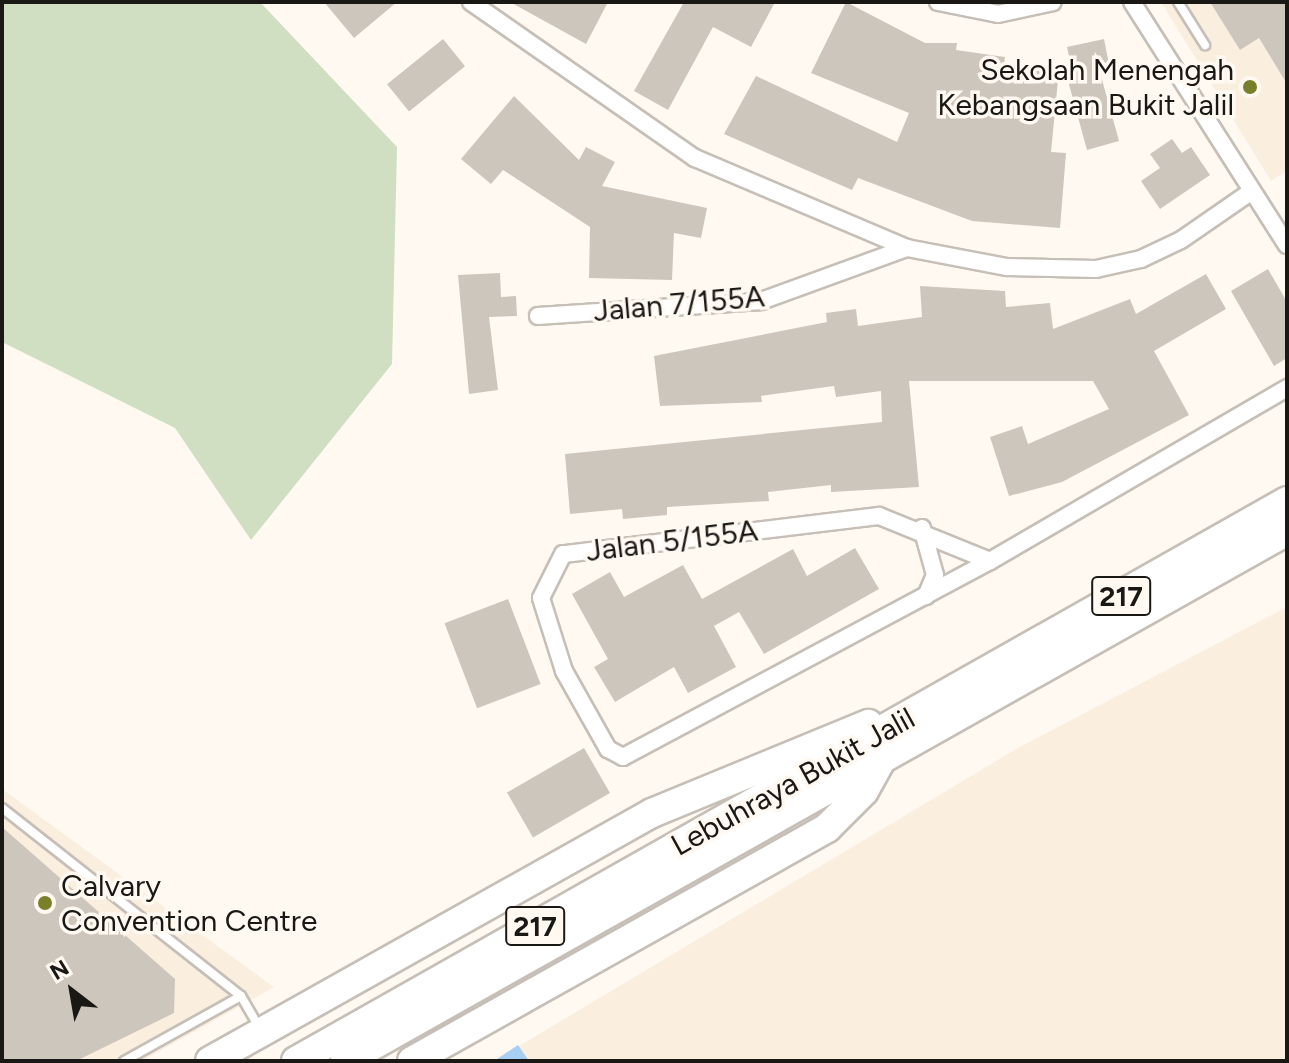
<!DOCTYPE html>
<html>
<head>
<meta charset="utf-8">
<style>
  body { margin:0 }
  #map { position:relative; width:1289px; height:1063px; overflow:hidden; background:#fff9f2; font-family:Figtree,sans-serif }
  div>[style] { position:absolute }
  .built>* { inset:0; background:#faeedf }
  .green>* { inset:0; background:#d0dfc2 }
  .water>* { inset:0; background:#a6cff1 }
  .building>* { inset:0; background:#cdc6bd; transform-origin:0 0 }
  .roads { filter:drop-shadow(2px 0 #c6bfb7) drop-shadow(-2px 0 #c6bfb7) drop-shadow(0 2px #c6bfb7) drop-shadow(0 -2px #c6bfb7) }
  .service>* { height:8px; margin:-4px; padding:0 4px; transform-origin:4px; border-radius:4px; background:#fff }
  .minor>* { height:16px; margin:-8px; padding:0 8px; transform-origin:8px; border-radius:8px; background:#fff }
  .trunk>* { height:28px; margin:-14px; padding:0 14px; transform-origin:14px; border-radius:14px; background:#fff }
  .dots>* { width:22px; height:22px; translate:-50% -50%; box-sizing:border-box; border:4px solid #fff9f2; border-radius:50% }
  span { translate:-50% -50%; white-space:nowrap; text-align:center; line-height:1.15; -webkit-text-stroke:7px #fff9f2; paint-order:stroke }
  .shield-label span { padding:2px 6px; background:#fff9f2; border:2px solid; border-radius:6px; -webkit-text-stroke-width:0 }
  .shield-label { font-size:28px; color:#1a1815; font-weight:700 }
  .poi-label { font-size:30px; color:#1a1815 }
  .right { translate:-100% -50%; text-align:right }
  .left { translate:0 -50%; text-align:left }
  .street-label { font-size:30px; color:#1a1815 }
  .frame { position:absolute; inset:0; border:4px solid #1a1815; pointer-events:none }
  .north { position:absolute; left:32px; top:951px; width:80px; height:80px; -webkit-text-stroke:6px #fff9f2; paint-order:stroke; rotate:329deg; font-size:22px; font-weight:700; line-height:32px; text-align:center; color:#1a1815 }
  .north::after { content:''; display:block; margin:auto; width:28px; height:36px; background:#1a1815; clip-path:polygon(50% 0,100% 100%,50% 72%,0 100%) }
</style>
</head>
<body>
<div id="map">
  <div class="built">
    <div style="clip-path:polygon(1161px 2px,1287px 2px,1287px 171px,1271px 181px)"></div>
    <div style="clip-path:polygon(1287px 607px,1287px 1061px,494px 1061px,1018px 748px)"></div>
    <div style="clip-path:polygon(2px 789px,274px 987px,142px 1061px,2px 1061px)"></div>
  </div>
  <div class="green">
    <div style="clip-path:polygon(2px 2px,260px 2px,397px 147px,392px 364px,251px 540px,175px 428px,2px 342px)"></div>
  </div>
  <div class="water">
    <div style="clip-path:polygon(518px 1045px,529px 1061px,494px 1061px)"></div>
  </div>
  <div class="building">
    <div style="clip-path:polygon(324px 2px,397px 2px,354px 38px)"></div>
    <div style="clip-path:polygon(510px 2px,608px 2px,586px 44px)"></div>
    <div style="clip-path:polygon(684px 2px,775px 2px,751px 47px,713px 27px,668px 110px,634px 91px)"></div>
    <div style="clip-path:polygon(846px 2px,925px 43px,957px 43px,956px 50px,1005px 57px,1004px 65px,1059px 70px,1051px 152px,1066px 153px,1060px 228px,972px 221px,858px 178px,852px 190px,724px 134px,756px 76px,897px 142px,909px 113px,811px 73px)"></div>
    <div style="clip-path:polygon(1210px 2px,1287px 2px,1287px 84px,1259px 38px,1240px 50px)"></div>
    <div style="left:443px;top:39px;width:35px;height:72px;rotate:51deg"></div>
    <div style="clip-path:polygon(1104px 39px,1111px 74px,1101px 76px,1119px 141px,1087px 150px,1065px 70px,1072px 71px,1067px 47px)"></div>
    <div style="clip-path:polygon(514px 96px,579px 160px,586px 147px,615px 162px,602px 186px,707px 208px,701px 238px,674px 233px,672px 280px,589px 278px,590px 227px,503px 170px,491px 184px,461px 159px)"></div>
    <div style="clip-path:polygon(1172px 139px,1182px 153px,1191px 147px,1210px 175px,1160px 209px,1141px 181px,1160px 168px,1150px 154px)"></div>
    <div style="clip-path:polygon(1268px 269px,1287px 302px,1287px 358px,1274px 366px,1231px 291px)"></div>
    <div style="clip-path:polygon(500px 273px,501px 297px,516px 296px,517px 316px,489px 317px,498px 390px,469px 394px,458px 275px)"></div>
    <div style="clip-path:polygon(1206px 274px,1226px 309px,1154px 351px,1189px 415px,1062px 482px,1009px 496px,990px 437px,1022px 426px,1028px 444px,1109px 409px,1093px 381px,909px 381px,919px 487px,831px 492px,831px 485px,768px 492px,769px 501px,667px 507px,667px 515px,623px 519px,622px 509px,570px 514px,565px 454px,882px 422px,881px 391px,836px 397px,834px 386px,761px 396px,762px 402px,660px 406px,654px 356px,827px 322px,826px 313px,856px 309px,858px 326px,922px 317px,920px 286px,1005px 291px,1006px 307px,1050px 303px,1053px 329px,1130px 299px,1136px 314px)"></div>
    <div style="clip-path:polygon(855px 548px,879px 589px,764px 654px,739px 612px,714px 626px,736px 667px,688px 693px,674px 667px,615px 702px,594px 667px,608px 659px,572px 594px,610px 572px,624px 597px,683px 565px,702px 599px,793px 549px,807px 576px)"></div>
    <div style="left:508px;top:599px;width:91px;height:68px;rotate:69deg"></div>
    <div style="left:584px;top:748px;width:52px;height:89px;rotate:60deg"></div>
    <div style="clip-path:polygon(2px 827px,175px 979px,174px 1013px,76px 1061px,2px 1061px)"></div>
  </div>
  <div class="roads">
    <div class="service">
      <div style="left:1178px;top:2px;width:51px;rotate:57.9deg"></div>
      <div style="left:2px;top:808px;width:304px;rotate:38.2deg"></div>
      <div style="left:241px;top:996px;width:134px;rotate:150.9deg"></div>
      <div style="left:241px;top:996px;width:36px;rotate:60deg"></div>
    </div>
    <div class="minor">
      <div style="left:471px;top:2px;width:273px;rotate:34.9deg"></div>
      <div style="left:695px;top:158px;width:230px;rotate:23deg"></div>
      <div style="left:907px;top:248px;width:102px;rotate:10.8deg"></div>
      <div style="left:1007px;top:267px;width:89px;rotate:1.3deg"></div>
      <div style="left:1096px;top:269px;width:46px;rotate:-12.5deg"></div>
      <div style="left:1141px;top:259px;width:44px;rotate:-25.4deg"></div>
      <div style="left:1181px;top:240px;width:86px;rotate:-34.6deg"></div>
      <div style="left:938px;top:2px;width:61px;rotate:11.3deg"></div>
      <div style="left:998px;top:14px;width:56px;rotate:-12.3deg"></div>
      <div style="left:1132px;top:2px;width:288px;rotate:57.5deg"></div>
      <div style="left:538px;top:316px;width:224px;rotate:-3.8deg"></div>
      <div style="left:761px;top:301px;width:155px;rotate:-20deg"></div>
      <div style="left:922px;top:528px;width:49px;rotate:74.5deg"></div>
      <div style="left:935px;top:575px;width:23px;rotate:113deg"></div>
      <div style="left:990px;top:561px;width:120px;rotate:-157.9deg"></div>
      <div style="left:879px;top:516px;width:318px;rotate:173.1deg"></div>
      <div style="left:563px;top:554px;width:49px;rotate:116.6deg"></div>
      <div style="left:541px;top:598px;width:77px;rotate:72.5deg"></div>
      <div style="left:564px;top:671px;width:90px;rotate:60.6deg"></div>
      <div style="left:608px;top:749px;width:17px;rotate:28deg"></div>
      <div style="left:623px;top:757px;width:416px;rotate:-28.1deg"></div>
      <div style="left:990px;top:561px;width:344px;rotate:-30.2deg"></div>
    </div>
    <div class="trunk">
      <div style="left:210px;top:1061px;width:507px;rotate:-29.3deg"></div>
      <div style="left:652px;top:813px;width:234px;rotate:-22.4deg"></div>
      <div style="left:296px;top:1061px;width:1138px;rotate:-29.47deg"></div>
      <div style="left:345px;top:1061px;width:1081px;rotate:-29.36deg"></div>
      <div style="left:412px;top:1061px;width:476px;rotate:-29.3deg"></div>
      <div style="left:827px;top:828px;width:52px;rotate:-45deg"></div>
      <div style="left:864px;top:791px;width:35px;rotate:-61deg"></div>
    </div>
  </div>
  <div class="dots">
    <div style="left:1250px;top:87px;background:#797f2a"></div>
    <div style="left:45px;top:903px;background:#797f2a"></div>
  </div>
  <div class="shield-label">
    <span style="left:1121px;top:596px">217</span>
    <span style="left:535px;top:926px">217</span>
  </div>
  <div class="poi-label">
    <span class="right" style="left:1234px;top:87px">Sekolah Menengah<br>Kebangsaan Bukit Jalil</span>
    <span class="left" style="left:61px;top:903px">Calvary<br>Convention Centre</span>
  </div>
  <div class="street-label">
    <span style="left:679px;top:304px;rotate:-5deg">Jalan 7/155A</span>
    <span style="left:672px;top:541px;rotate:-7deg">Jalan 5/155A</span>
    <span style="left:793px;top:782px;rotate:-29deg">Lebuhraya Bukit Jalil</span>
  </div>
  <div class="frame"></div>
  <div class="north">N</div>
</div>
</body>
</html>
